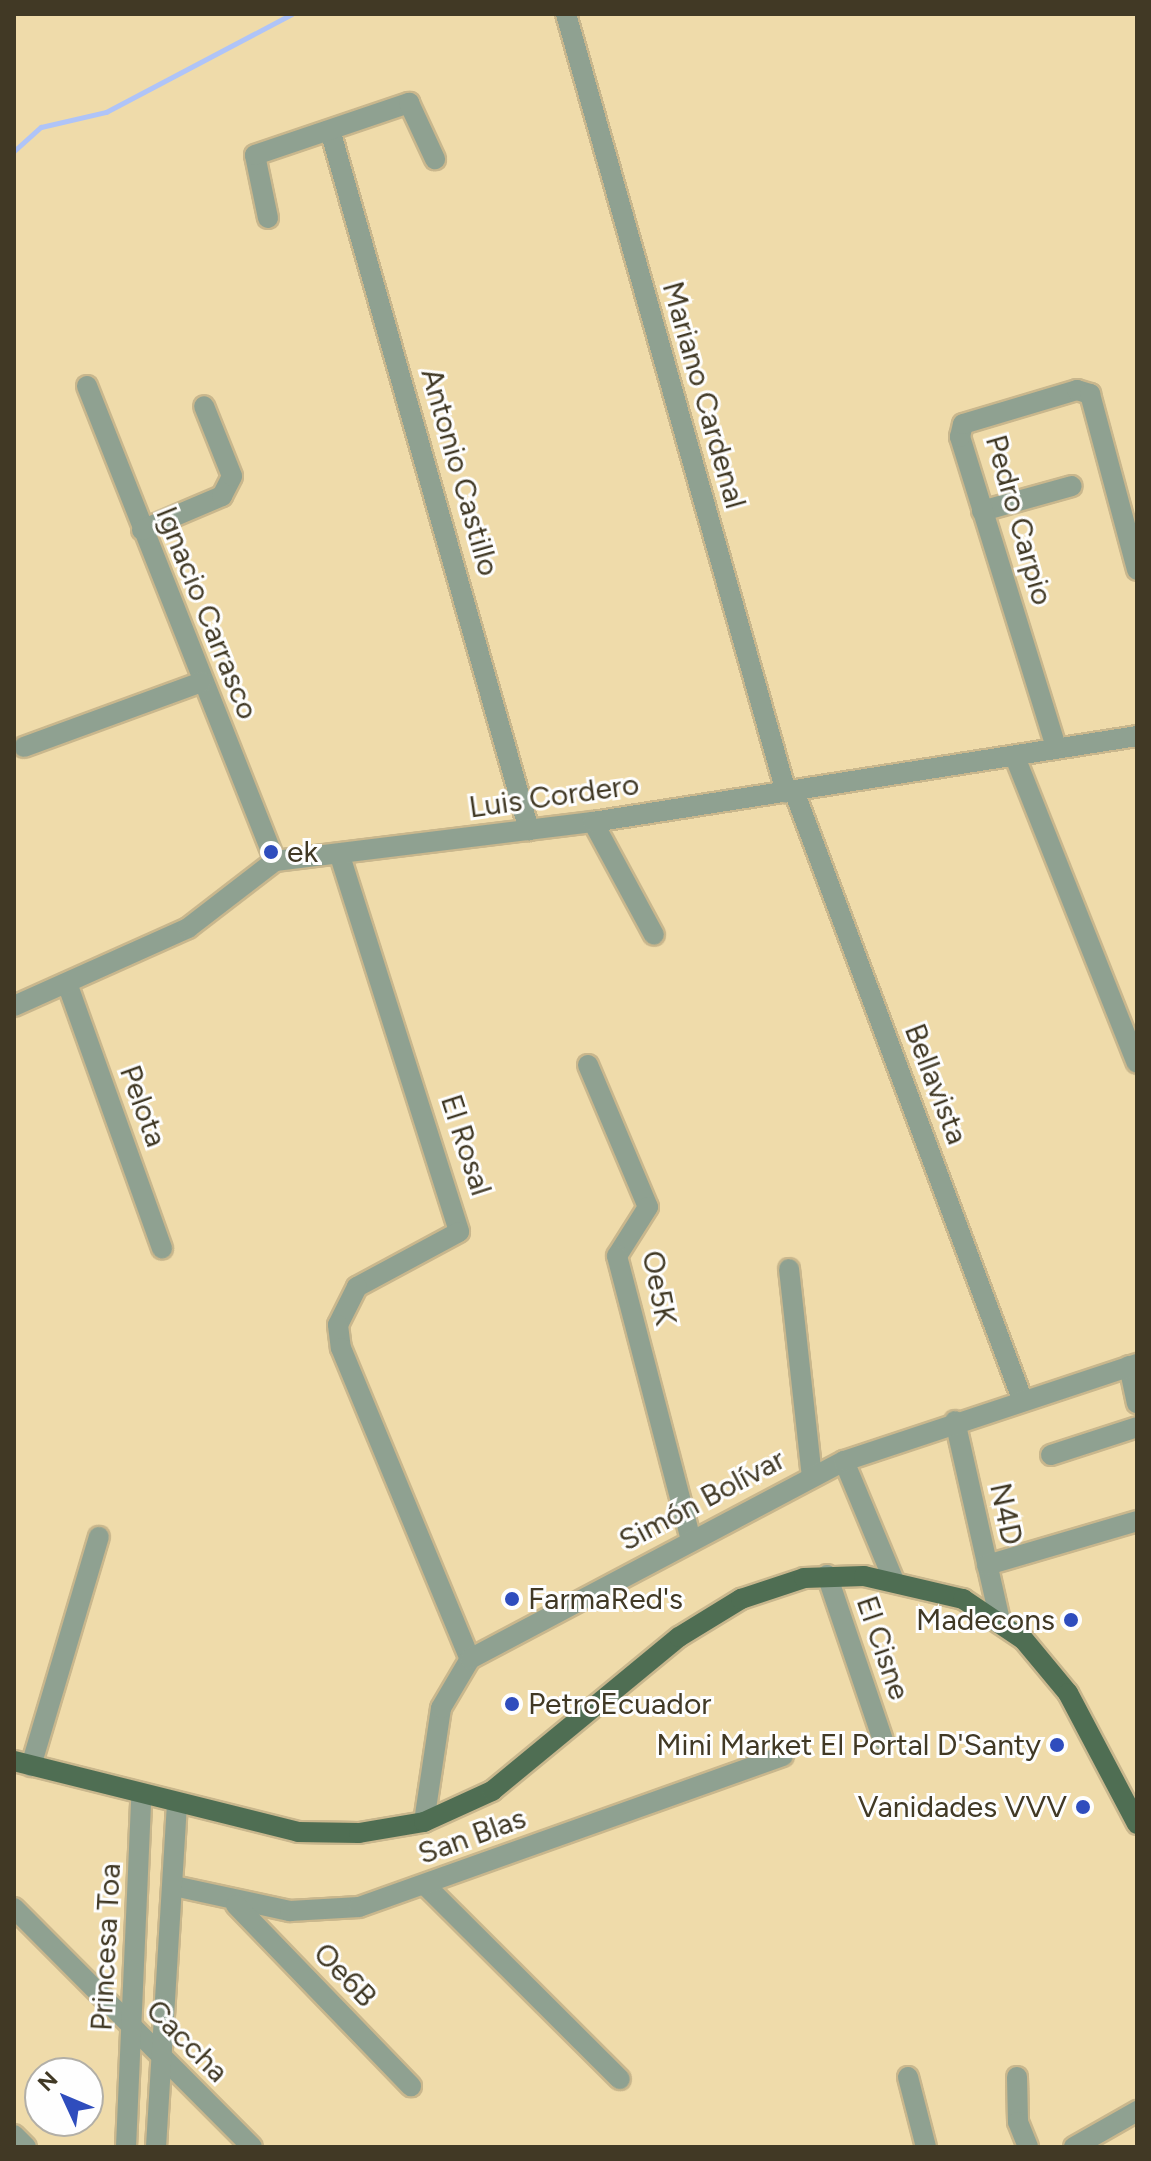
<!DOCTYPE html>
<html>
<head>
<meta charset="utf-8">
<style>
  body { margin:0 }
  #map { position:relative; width:1151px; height:2161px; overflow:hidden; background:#efdbaa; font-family:Figtree,sans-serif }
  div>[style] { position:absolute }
  .stream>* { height:5px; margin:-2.5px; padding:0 2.5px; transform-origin:2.5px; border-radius:2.5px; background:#afc4f8 }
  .roads { filter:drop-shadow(2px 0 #c9b78d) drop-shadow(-2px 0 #c9b78d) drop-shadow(0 2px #c9b78d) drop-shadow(0 -2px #c9b78d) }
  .minor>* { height:20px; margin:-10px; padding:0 10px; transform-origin:10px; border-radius:10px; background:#8fa191 }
  .major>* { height:20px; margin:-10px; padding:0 10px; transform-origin:10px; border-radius:10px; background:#4f6e53 }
  .dots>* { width:22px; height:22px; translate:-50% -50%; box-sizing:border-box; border:4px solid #fefefe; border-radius:50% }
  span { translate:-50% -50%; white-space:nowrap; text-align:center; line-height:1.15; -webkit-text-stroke:6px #fefefe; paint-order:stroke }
  .street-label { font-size:30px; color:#413925 }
  .poi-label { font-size:30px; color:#413925 }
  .left { translate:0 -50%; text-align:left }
  .right { translate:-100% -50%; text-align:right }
  .frame { position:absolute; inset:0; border:16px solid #413925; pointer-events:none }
  .north { position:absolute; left:24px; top:2057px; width:80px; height:80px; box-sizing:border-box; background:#fefefe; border:2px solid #b2afa7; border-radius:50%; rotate:314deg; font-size:22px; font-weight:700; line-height:32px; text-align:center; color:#413925 }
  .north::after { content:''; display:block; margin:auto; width:28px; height:36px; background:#2f4dbd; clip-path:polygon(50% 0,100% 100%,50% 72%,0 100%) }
</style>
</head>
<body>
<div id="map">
  <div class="stream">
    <div style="left:14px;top:151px;width:36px;rotate:-42deg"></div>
    <div style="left:41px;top:127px;width:67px;rotate:-13deg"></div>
    <div style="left:106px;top:112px;width:210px;rotate:-27.8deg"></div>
  </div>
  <div class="roads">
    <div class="minor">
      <div style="left:566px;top:14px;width:809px;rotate:74.21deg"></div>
      <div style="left:330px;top:130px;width:728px;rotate:74.13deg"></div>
      <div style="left:268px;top:218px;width:64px;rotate:-101.7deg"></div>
      <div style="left:255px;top:155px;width:163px;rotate:-18.7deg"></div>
      <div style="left:409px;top:103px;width:62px;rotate:65.1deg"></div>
      <div style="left:87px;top:386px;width:511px;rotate:68.41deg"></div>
      <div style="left:982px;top:511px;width:93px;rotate:-15.5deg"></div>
      <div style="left:142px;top:530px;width:87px;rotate:-23deg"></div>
      <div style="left:222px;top:496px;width:22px;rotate:-63deg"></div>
      <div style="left:232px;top:476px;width:75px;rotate:-111.8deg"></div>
      <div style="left:24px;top:747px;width:189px;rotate:-20.1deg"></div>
      <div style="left:1056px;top:747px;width:325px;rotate:-107.2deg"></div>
      <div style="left:960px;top:437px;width:13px;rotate:-77deg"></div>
      <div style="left:963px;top:424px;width:119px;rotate:-16.6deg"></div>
      <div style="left:1077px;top:390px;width:14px;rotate:17deg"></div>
      <div style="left:1090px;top:394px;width:182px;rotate:75deg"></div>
      <div style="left:1015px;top:757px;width:329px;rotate:68.3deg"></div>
      <div style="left:794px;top:791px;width:649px;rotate:69.44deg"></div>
      <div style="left:593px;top:822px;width:128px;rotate:61.6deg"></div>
      <div style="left:340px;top:856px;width:394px;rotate:72.4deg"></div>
      <div style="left:459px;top:1232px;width:116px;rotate:151.7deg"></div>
      <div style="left:357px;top:1287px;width:42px;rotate:116.6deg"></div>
      <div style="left:338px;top:1325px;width:23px;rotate:83deg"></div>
      <div style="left:341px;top:1348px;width:337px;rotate:67.5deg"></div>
      <div style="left:67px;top:983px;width:282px;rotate:70.3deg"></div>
      <div style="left:14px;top:1006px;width:191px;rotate:-24.1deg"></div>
      <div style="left:188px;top:928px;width:110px;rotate:-37.6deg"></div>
      <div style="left:275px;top:861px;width:320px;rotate:-7deg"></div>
      <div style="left:593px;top:822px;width:551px;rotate:-8.98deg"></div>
      <div style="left:588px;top:1065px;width:154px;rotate:67.1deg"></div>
      <div style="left:648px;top:1207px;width:58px;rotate:122.3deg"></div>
      <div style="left:617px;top:1256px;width:293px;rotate:75.4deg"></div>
      <div style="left:789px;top:1269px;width:208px;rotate:83.7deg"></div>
      <div style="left:1129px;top:1366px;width:38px;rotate:78deg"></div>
      <div style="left:955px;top:1421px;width:205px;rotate:77.3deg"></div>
      <div style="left:1051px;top:1455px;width:90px;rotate:-18deg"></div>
      <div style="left:844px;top:1461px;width:128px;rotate:67.4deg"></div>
      <div style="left:987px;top:1565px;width:156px;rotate:-16.3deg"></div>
      <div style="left:827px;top:1575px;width:174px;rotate:71.3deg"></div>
      <div style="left:31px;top:1766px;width:239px;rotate:-73.5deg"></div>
      <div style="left:424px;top:1822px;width:115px;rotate:-81.5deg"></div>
      <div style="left:441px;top:1708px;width:57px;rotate:-59.4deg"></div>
      <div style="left:470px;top:1659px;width:423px;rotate:-27.9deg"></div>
      <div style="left:844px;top:1461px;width:309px;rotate:-18.3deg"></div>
      <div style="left:425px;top:1885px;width:275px;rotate:44.9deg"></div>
      <div style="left:174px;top:1886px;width:119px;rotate:12.2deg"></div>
      <div style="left:290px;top:1911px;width:69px;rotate:-3.3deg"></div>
      <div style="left:359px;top:1907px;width:450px;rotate:-19.6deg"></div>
      <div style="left:236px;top:1905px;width:252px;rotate:46deg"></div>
      <div style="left:14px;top:1908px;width:337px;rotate:45.1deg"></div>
      <div style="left:908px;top:2077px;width:72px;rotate:75.6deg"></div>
      <div style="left:1017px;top:2077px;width:45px;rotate:88.7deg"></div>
      <div style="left:1018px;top:2122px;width:27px;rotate:68deg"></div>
      <div style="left:14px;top:2135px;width:17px;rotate:45deg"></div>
      <div style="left:126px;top:2147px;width:349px;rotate:-87.5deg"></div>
      <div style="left:156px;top:2147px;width:343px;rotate:-86.5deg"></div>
      <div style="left:1074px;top:2147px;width:73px;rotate:-29.7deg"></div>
    </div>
    <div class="major">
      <div style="left:14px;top:1761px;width:293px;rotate:14deg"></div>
      <div style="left:298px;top:1832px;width:61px;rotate:0.9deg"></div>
      <div style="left:359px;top:1833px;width:66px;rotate:-9.6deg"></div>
      <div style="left:424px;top:1822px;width:75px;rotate:-24.5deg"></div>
      <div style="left:492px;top:1791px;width:242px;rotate:-39.5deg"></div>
      <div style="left:679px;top:1637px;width:73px;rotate:-31.5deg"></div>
      <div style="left:741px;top:1599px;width:66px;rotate:-18.4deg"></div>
      <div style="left:804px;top:1578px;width:60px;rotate:-1.9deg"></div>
      <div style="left:864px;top:1576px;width:102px;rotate:13.1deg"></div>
      <div style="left:963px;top:1599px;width:73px;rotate:33.9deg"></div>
      <div style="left:1024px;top:1640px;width:69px;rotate:50.3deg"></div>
      <div style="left:1068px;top:1693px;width:148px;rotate:62.2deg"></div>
    </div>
  </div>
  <div class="dots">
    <div style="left:271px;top:852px;background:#2f4dbd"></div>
    <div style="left:512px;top:1599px;background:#2f4dbd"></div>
    <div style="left:1071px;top:1620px;background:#2f4dbd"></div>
    <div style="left:512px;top:1704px;background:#2f4dbd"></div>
    <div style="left:1057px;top:1745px;background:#2f4dbd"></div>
    <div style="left:1083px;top:1807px;background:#2f4dbd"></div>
  </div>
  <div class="street-label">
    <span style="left:704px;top:395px;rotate:74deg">Mariano Cardenal</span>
    <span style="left:460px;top:472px;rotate:74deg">Antonio Castillo</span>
    <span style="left:1019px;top:520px;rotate:74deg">Pedro Carpio</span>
    <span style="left:207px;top:613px;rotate:68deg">Ignacio Carrasco</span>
    <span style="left:554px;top:796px;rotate:-8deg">Luis Cordero</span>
    <span style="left:936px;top:1084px;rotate:69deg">Bellavista</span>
    <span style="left:143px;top:1106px;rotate:70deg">Pelota</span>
    <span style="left:466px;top:1145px;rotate:72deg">El Rosal</span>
    <span style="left:659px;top:1288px;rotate:79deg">Oe5K</span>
    <span style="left:702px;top:1500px;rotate:-28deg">Simón Bolívar</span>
    <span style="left:1006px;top:1514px;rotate:78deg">N4D</span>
    <span style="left:883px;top:1648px;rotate:71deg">El Cisne</span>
    <span style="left:472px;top:1836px;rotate:-20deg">San Blas</span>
    <span style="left:106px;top:1947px;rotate:-87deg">Princesa Toa</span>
    <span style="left:345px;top:1975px;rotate:46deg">Oe6B</span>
    <span style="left:187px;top:2041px;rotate:45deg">Caccha</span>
  </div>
  <div class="poi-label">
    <span class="left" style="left:287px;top:852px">ek</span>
    <span class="left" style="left:528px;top:1599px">FarmaRed's</span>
    <span class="right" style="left:1055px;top:1620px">Madecons</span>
    <span class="left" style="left:528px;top:1704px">PetroEcuador</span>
    <span class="right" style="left:1041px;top:1745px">Mini Market El Portal D'Santy</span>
    <span class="right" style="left:1067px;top:1807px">Vanidades VVV</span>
  </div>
  <div class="frame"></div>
  <div class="north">N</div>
</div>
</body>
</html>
